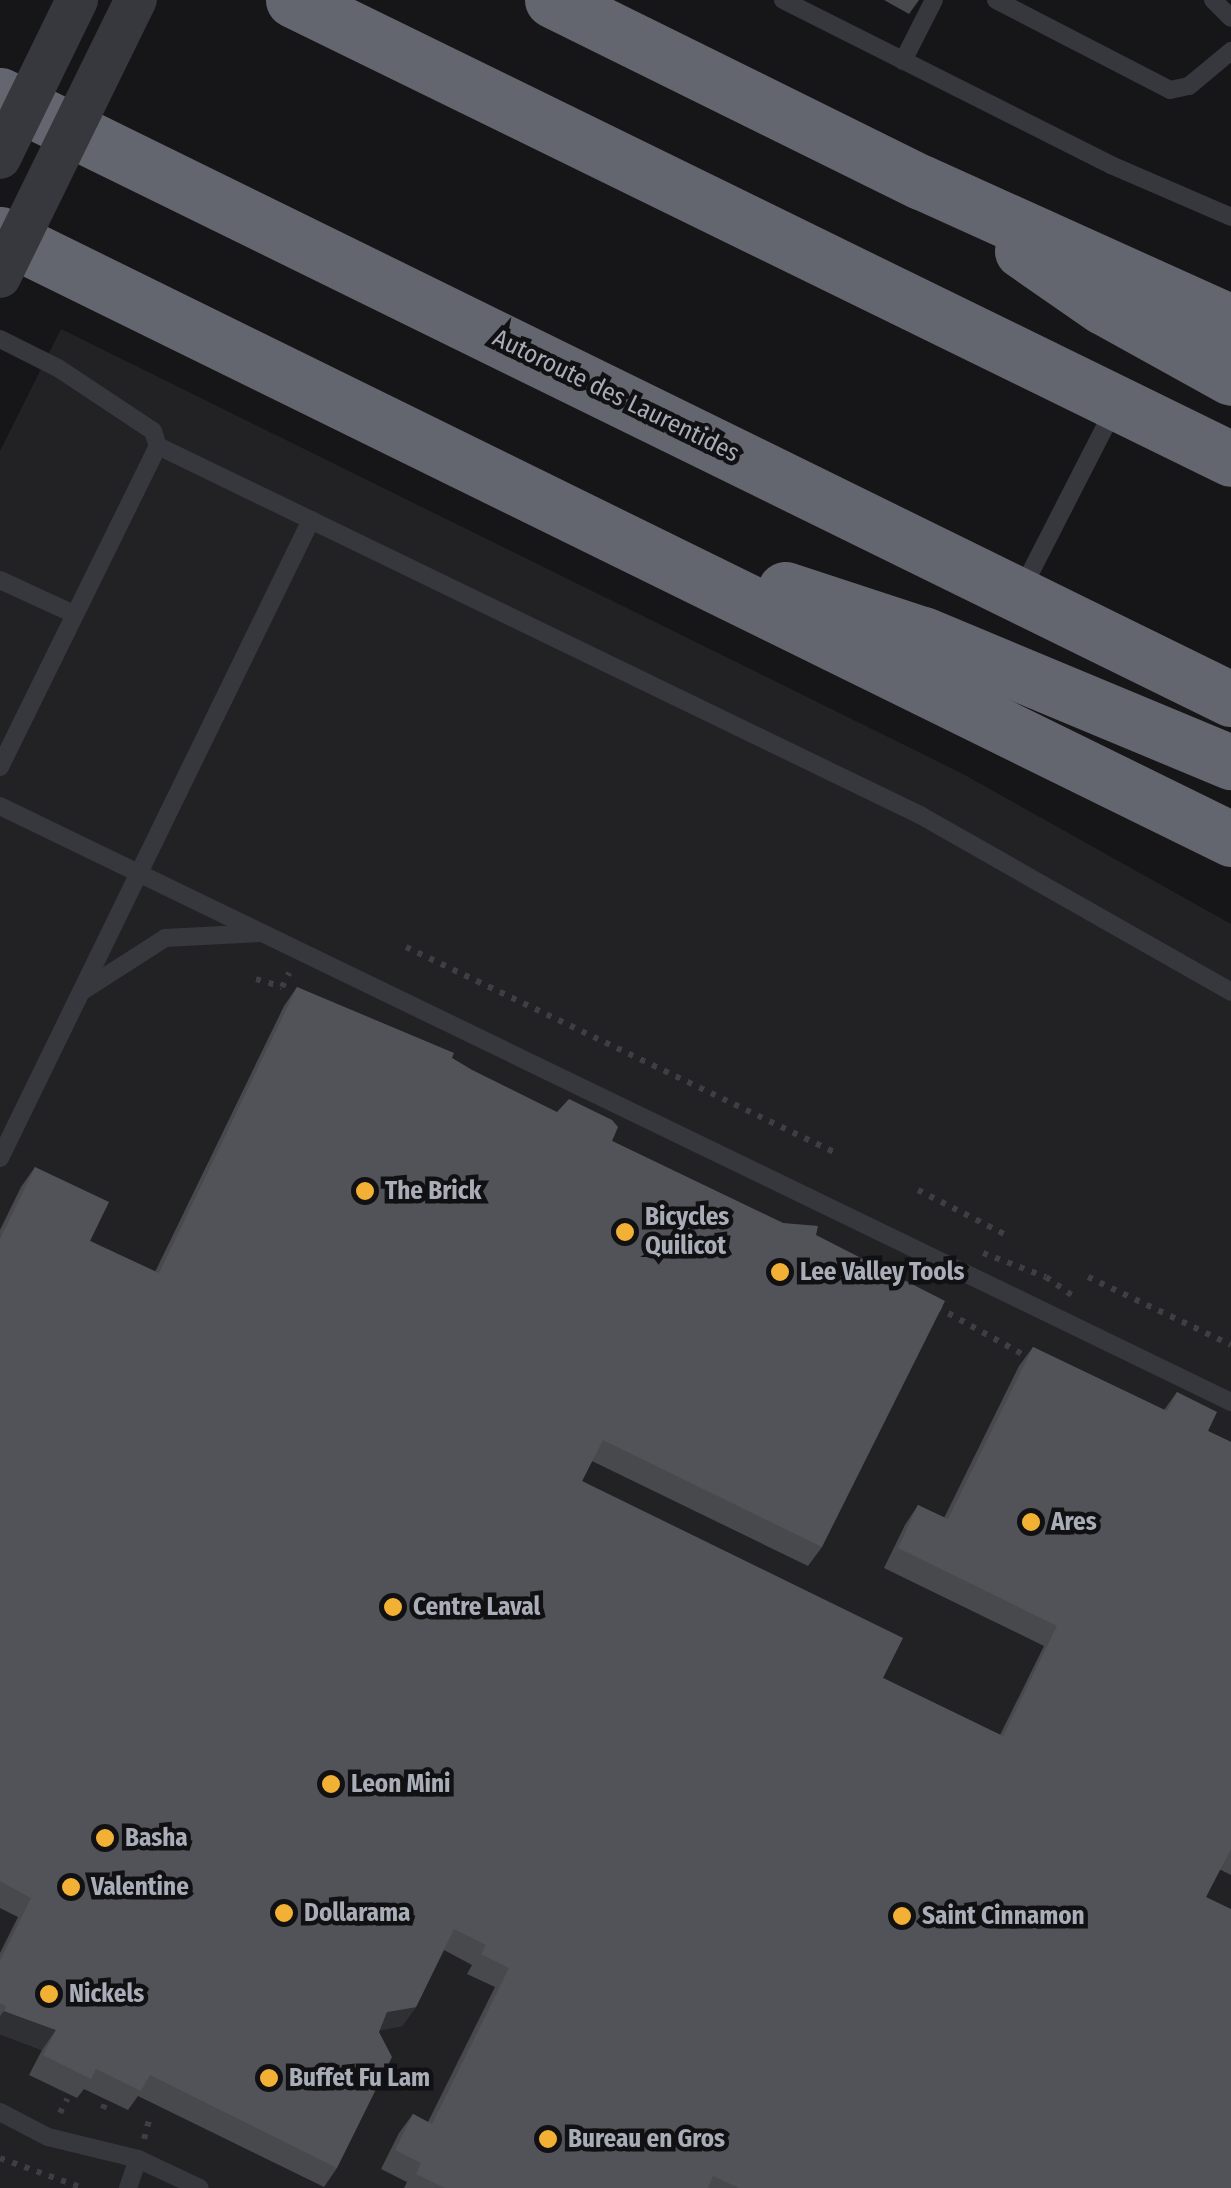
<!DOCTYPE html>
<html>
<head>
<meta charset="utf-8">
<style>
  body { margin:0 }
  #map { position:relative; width:1231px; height:2188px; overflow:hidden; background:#161618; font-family:"Fira Sans Condensed",sans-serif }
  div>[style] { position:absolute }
  .built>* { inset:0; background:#222225 }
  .path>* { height:6px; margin-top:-3px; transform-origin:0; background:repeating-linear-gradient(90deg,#3d3f44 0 5px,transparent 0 13px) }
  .service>* { height:18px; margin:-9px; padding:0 9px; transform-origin:9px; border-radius:9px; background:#37383d }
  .motorway>* { height:55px; margin:-27.5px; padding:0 27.5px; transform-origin:27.5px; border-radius:27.5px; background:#63666e }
  .tertiary-bridge>* { height:42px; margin:-21px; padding:0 21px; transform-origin:21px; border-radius:21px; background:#37383d }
  .wall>* { inset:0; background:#47494d }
  .shaded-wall>* { inset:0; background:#2f3033 }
  .building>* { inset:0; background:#525359 }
  .dots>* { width:28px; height:28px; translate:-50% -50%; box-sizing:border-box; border:5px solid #111113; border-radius:50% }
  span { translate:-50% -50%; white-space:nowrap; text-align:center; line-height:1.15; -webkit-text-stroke:9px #111113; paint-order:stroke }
  .street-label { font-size:25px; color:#a8adb8 }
  .poi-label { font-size:25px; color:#a8adb8; font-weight:700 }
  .left { translate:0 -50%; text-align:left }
</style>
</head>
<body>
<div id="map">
  <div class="built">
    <div style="clip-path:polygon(61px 329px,963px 774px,1231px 924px,1231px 2188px,0 2188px,0 451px)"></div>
  </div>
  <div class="path">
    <div style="left:406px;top:947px;width:474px;rotate:25.6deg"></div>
    <div style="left:256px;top:979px;width:27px;rotate:17deg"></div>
    <div style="left:282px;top:987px;width:16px;rotate:-63deg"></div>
    <div style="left:918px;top:1190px;width:97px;rotate:27.1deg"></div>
    <div style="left:983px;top:1253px;width:67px;rotate:20.9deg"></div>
    <div style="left:1046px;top:1277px;width:33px;rotate:35deg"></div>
    <div style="left:1088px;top:1277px;width:158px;rotate:25.4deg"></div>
    <div style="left:937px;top:1307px;width:99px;rotate:28.9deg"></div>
    <div style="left:103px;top:2109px;width:18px;rotate:-71deg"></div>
    <div style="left:60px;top:2113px;width:16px;rotate:-63deg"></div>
    <div style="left:144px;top:2139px;width:23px;rotate:-75deg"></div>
    <div style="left:0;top:2158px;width:88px;rotate:19.9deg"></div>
  </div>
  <div class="service">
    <div style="left:783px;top:0;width:367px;rotate:26.7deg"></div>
    <div style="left:1111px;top:165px;width:131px;rotate:23.4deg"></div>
    <div style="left:996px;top:0;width:196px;rotate:27.3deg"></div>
    <div style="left:1170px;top:90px;width:19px;rotate:-12deg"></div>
    <div style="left:1189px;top:86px;width:55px;rotate:-39.8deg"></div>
    <div style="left:1213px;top:0;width:25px;rotate:45deg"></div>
    <div style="left:903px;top:61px;width:68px;rotate:-63.1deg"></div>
    <div style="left:0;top:339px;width:65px;rotate:26.6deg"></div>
    <div style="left:58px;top:368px;width:114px;rotate:33.6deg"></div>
    <div style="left:153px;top:431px;width:16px;rotate:72deg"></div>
    <div style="left:158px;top:446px;width:847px;rotate:25.84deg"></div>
    <div style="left:920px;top:815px;width:358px;rotate:29.6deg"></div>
    <div style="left:0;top:580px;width:81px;rotate:24.7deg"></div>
    <div style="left:1022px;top:589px;width:204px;rotate:-62.9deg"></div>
    <div style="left:0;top:767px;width:358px;rotate:-63.8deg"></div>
    <div style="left:0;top:806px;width:1368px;rotate:25.83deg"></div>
    <div style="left:81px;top:992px;width:100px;rotate:-32.7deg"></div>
    <div style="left:165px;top:938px;width:94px;rotate:-3deg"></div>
    <div style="left:0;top:1158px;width:710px;rotate:-64.01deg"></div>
    <div style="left:0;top:2112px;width:54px;rotate:27.5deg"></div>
    <div style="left:48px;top:2137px;width:93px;rotate:13.7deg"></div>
    <div style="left:138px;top:2159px;width:68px;rotate:25.1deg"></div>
    <div style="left:128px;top:2188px;width:31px;rotate:-71deg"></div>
  </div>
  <div class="motorway">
    <div style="left:293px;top:0;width:1044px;rotate:26.07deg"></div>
    <div style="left:552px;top:0;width:411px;rotate:26.3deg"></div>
    <div style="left:921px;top:182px;width:340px;rotate:24.3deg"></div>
    <div style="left:0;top:95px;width:1371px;rotate:26.14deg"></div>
    <div style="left:0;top:234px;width:1372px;rotate:26.17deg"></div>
    <div style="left:1022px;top:251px;width:98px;rotate:34.7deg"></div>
    <div style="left:1103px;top:307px;width:146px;rotate:29deg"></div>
    <div style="left:785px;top:589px;width:145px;rotate:18.1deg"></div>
    <div style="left:923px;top:634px;width:334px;rotate:22.6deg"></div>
  </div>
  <div class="tertiary-bridge">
    <div style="left:0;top:158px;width:176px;rotate:-64deg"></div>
    <div style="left:0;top:277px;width:309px;rotate:-63.9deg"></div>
  </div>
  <div class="wall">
    <div style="clip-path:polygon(884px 0,919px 0,909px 14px)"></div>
    <div style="clip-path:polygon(297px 987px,452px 1058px,472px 1070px,612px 1141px,783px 1223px,816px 1235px,822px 1547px,808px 1566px,592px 1461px,582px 1481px,883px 1678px,1000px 1735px,1044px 1646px,884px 1568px,905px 1525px,918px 1505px,944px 1518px,1019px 1366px,1033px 1347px,1164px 1410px,1177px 1392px,1208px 1431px,1231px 1442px,1231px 1875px,1219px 1869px,1206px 1897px,1231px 2188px,404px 2188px,407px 2182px,381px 2169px,399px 2133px,413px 2114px,428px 2122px,495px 1987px,467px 1974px,472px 1965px,444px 1950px,416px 2007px,402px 2026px,379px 2030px,337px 2168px,324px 2187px,138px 2096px,128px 2110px,84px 2089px,77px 2098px,29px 2075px,42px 2050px,0 2034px,0 1953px,18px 1917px,0 1908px,0 1230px,21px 1187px,35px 1167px,90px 1241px,155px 1272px,284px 1006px)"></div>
  </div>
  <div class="shaded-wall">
    <div style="clip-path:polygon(416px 2007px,402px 2026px,373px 2032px,387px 2012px)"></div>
    <div style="clip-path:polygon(4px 2011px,56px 2030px,42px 2050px,0 2034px,0 2016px)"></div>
  </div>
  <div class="building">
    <div style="clip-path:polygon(297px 987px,454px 1053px,452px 1058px,472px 1070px,557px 1112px,569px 1099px,612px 1120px,618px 1127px,612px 1141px,783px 1223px,818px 1226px,816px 1235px,945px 1301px,822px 1547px,603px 1440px,582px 1481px,903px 1638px,883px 1678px,1003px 1736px,1057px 1626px,898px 1548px,918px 1505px,948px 1519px,1033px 1347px,1167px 1411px,1177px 1392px,1217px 1412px,1208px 1431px,1231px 1442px,1231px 1849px,1206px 1897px,1231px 1909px,1231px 2188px,739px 2188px,713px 2176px,708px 2188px,445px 2188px,416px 2174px,421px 2163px,395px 2150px,413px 2114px,432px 2124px,509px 1968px,481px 1954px,486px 1945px,454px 1929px,416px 2007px,387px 2012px,379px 2032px,392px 2057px,337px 2168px,150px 2075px,141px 2091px,96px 2069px,91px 2079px,43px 2055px,56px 2030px,4px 2011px,6px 2006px,0 2003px,0 1961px,31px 1898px,0 1881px,0 1239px,35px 1167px,109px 1202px,90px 1241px,159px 1273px)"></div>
  </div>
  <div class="dots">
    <div style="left:365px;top:1191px;background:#f2b134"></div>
    <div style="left:625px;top:1232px;background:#f2b134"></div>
    <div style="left:780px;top:1272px;background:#f2b134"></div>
    <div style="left:1031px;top:1522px;background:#f2b134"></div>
    <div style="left:393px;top:1607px;background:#f2b134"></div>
    <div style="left:331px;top:1784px;background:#f2b134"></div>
    <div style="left:105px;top:1838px;background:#f2b134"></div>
    <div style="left:71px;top:1887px;background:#f2b134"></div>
    <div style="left:284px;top:1913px;background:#f2b134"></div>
    <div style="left:902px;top:1916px;background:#f2b134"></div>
    <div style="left:49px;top:1994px;background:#f2b134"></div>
    <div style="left:269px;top:2078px;background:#f2b134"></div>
    <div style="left:548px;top:2139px;background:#f2b134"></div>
  </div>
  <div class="street-label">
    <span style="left:616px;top:396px;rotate:26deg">Autoroute des Laurentides</span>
  </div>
  <div class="poi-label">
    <span class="left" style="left:385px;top:1191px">The Brick</span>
    <span class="left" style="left:645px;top:1232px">Bicycles<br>Quilicot</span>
    <span class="left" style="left:800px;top:1272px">Lee Valley Tools</span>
    <span class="left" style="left:1051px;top:1522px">Ares</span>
    <span class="left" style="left:413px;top:1607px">Centre Laval</span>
    <span class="left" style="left:351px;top:1784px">Leon Mini</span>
    <span class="left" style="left:125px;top:1838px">Basha</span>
    <span class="left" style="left:91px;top:1887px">Valentine</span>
    <span class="left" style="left:304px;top:1913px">Dollarama</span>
    <span class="left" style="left:922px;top:1916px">Saint Cinnamon</span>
    <span class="left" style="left:69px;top:1994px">Nickels</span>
    <span class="left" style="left:289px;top:2078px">Buffet Fu Lam</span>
    <span class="left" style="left:568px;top:2139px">Bureau en Gros</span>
  </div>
</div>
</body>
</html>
